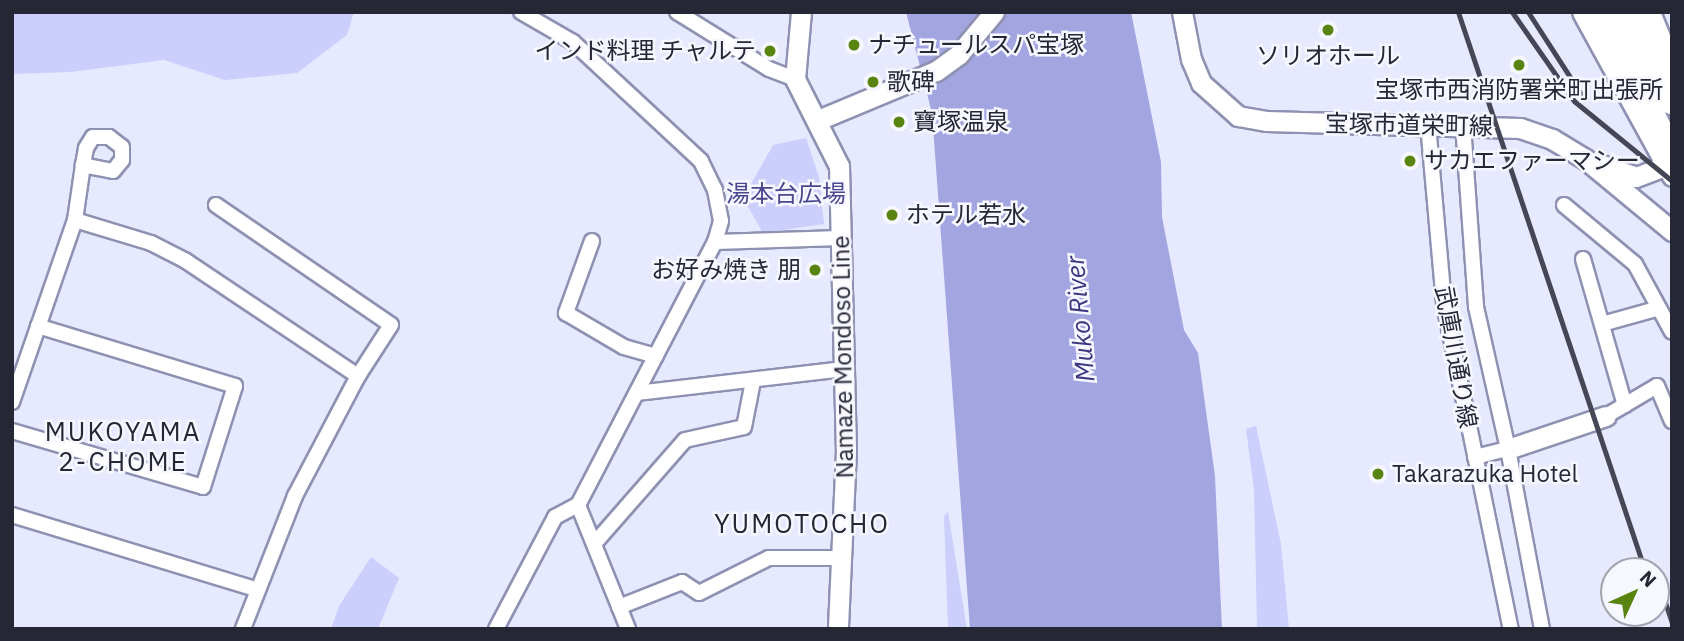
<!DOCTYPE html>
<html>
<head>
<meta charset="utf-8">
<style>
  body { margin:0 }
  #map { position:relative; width:1684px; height:641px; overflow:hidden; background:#e7e9ff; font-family:"IBM Plex Sans","Noto Sans JP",sans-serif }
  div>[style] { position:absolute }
  .green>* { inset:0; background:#cccffb }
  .water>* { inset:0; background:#a3a5e1 }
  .roads { filter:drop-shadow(2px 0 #8f91b2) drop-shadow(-2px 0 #8f91b2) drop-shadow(0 2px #8f91b2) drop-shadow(0 -2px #8f91b2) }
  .street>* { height:14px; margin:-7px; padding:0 7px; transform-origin:7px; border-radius:7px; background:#fff }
  .secondary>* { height:19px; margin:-9.5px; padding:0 9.5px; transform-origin:9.5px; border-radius:9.5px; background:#fff }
  .highway>* { height:24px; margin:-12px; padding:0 12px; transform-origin:12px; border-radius:12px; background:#fff }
  .rail>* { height:5px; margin:-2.5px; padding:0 2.5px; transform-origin:2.5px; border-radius:2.5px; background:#464756 }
  .dots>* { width:19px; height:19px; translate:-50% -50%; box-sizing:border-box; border:4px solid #f7f7ff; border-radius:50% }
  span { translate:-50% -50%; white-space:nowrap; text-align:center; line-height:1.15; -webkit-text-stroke:5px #f7f7ff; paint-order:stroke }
  .poi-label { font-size:24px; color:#262734 }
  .left { translate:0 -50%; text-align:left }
  .right { translate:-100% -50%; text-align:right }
  .street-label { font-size:24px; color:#262734 }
  .park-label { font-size:24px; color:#4b4890 }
  .water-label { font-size:26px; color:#3c377e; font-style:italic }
  .neighbourhood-label { font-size:26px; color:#262734; letter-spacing:2px }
  .frame { position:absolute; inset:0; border:14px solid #262734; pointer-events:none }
  .north { position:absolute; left:1600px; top:557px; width:70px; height:70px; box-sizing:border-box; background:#f7f7ff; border:2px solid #a3a4ae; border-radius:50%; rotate:45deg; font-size:19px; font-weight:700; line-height:28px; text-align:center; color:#262734 }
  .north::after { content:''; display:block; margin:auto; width:24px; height:32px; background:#58840f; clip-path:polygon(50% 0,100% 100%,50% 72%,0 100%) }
</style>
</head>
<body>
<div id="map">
  <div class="green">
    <div style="clip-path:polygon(12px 12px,354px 12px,347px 35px,297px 73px,225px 80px,164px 60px,71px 72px,12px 74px)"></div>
    <div style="clip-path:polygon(806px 138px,819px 177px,824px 224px,763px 233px,743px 198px,773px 145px)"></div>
    <div style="clip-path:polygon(1256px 426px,1281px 544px,1289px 629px,1257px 629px,1254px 490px,1246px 429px)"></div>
    <div style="clip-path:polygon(948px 512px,967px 629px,948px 629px,944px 516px)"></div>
    <div style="clip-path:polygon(371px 557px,399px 578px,378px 629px,331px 629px,339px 606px)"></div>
  </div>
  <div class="water">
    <div style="clip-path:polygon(906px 12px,1131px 12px,1161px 162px,1162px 217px,1184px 330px,1198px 353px,1215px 476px,1222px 629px,970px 629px,932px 113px)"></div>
  </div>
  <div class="roads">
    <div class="street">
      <div style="left:677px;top:12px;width:108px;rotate:31.8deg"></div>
      <div style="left:769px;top:69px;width:28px;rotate:21deg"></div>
      <div style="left:1428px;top:124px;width:181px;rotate:84.9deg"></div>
      <div style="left:1444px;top:304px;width:332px;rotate:78.4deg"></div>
      <div style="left:1463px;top:125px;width:182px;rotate:85.9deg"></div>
      <div style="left:1476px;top:307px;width:146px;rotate:77.3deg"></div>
      <div style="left:1508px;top:449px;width:183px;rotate:79.3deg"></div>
      <div style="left:216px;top:205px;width:212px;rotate:34.4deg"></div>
      <div style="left:391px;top:325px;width:61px;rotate:122.9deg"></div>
      <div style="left:358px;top:376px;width:136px;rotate:117.7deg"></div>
      <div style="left:295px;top:496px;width:143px;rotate:111.4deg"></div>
      <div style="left:1564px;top:205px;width:92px;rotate:39.7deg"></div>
      <div style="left:1635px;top:264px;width:77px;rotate:61.4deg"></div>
      <div style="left:75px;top:220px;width:79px;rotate:16.8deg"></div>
      <div style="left:151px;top:243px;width:39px;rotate:27deg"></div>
      <div style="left:186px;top:261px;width:207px;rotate:33.8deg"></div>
      <div style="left:592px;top:241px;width:77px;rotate:109.9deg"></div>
      <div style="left:566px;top:313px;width:67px;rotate:30.4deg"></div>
      <div style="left:624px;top:347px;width:33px;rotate:16deg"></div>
      <div style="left:715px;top:242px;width:126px;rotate:-1.8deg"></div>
      <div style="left:1583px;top:259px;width:152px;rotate:74deg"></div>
      <div style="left:1602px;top:324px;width:56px;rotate:-15.5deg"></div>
      <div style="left:637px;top:393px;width:208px;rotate:-6.6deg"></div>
      <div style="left:12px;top:402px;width:193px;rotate:-70.9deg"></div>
      <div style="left:75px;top:220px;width:56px;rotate:-81.7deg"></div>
      <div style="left:83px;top:165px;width:17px;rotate:-80deg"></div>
      <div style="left:86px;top:148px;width:13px;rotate:-58deg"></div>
      <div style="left:93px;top:137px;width:16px"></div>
      <div style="left:109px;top:137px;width:16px;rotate:38deg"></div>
      <div style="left:122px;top:147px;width:13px;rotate:90deg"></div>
      <div style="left:122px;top:160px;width:14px;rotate:129deg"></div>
      <div style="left:113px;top:171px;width:31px;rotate:-169deg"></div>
      <div style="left:1606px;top:416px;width:59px;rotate:-30.5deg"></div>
      <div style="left:1657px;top:386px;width:38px;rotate:67deg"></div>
      <div style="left:12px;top:431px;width:199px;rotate:16.3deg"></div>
      <div style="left:203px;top:487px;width:106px;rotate:-72.4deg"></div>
      <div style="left:235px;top:386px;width:206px;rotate:-163.1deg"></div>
      <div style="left:1475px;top:457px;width:34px;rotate:-14deg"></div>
      <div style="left:578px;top:505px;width:134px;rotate:68deg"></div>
      <div style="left:12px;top:515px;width:254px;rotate:16.9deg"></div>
      <div style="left:594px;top:544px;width:138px;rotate:-48.8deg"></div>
      <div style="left:685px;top:440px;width:60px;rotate:-12.4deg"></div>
      <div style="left:744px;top:427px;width:47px;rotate:-78.9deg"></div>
      <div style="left:619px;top:607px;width:68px;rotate:-21.6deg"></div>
      <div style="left:682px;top:582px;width:20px;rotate:33deg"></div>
      <div style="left:699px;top:593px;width:78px;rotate:-26.6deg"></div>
      <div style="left:769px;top:558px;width:72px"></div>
      <div style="left:496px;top:629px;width:127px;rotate:-62.2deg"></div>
      <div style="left:555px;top:517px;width:26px;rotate:-28deg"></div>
      <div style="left:578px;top:505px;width:297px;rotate:-62.5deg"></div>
      <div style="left:715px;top:242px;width:22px;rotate:-74deg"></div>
      <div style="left:721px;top:221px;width:32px;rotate:-101deg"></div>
      <div style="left:715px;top:190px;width:32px;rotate:-116deg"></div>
      <div style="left:701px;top:161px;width:175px;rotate:-137.1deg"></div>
      <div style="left:573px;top:42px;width:60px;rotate:-150deg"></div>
    </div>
    <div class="secondary">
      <div style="left:801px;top:12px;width:67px;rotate:95.1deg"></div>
      <div style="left:795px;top:79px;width:97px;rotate:63.2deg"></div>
      <div style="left:839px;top:166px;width:284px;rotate:88.6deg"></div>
      <div style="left:846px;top:450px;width:179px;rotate:92.6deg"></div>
      <div style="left:1182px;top:12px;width:48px;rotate:79.2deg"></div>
      <div style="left:1191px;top:59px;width:26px;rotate:67deg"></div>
      <div style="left:1201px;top:83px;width:50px;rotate:41.7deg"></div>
      <div style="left:1238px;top:116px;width:28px;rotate:10deg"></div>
      <div style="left:1266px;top:121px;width:254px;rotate:1.6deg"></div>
      <div style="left:1520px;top:128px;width:34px;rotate:19deg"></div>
      <div style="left:1552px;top:139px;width:39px;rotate:31deg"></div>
      <div style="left:1585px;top:159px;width:113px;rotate:39.6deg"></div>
      <div style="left:1582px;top:12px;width:187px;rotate:61.2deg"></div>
      <div style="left:1650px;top:12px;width:58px;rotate:67.8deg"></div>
      <div style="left:818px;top:120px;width:128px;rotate:-22.6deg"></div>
      <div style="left:936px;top:71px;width:29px;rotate:-36deg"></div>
      <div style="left:959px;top:54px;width:55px;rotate:-50.2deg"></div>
      <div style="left:1599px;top:164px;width:39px;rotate:19deg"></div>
      <div style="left:1636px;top:177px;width:31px;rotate:-21deg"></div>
      <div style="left:1508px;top:449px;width:103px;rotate:-18.6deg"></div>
    </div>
    <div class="highway">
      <div style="left:1603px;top:12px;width:158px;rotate:64.1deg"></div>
      <div style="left:1629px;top:12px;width:100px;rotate:64.5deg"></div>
    </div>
  </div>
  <div class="rail">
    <div style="left:1458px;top:12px;width:589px;rotate:71.5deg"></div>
    <div style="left:1512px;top:12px;width:108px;rotate:55.1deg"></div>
    <div style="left:1574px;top:101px;width:127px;rotate:39.2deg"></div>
    <div style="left:1528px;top:12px;width:98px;rotate:57.1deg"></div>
    <div style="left:1656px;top:575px;width:51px;rotate:71.6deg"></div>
  </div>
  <div class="dots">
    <div style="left:1328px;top:30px;background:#58840f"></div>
    <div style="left:854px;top:45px;background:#58840f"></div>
    <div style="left:770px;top:51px;background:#58840f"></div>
    <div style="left:1519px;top:65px;background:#58840f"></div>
    <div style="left:873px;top:82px;background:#58840f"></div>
    <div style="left:899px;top:122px;background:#58840f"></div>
    <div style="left:1410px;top:161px;background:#58840f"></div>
    <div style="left:892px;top:215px;background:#58840f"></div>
    <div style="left:815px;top:270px;background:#58840f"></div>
    <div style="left:1378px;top:474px;background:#58840f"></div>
  </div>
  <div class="poi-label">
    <span class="left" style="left:868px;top:45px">ナチュールスパ宝塚</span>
    <span class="right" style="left:756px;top:51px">インド料理 チャルテ</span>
    <span style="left:1328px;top:56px">ソリオホール</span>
    <span class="left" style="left:887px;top:82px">歌碑</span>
    <span style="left:1519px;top:90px">宝塚市西消防署栄町出張所</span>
    <span class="left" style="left:913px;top:122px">寶塚温泉</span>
    <span class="left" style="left:1424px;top:161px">サカエファーマシー</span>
    <span class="left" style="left:906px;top:215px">ホテル若水</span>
    <span class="right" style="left:801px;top:270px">お好み焼き 朋</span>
    <span class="left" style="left:1392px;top:474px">Takarazuka Hotel</span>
  </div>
  <div class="street-label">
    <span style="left:1409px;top:125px;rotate:1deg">宝塚市道栄町線</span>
    <span style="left:843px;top:357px;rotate:-91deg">Namaze Mondoso Line</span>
    <span style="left:1456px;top:357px;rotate:80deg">武庫川通り線</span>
  </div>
  <div class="park-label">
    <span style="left:786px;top:194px">湯本台広場</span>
  </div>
  <div class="water-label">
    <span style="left:1080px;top:319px;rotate:-95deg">Muko River</span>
  </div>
  <div class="neighbourhood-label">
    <span style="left:123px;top:447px">MUKOYAMA<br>2-CHOME</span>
    <span style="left:802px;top:524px">YUMOTOCHO</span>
  </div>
  <div class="frame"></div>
  <div class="north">N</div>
</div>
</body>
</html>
